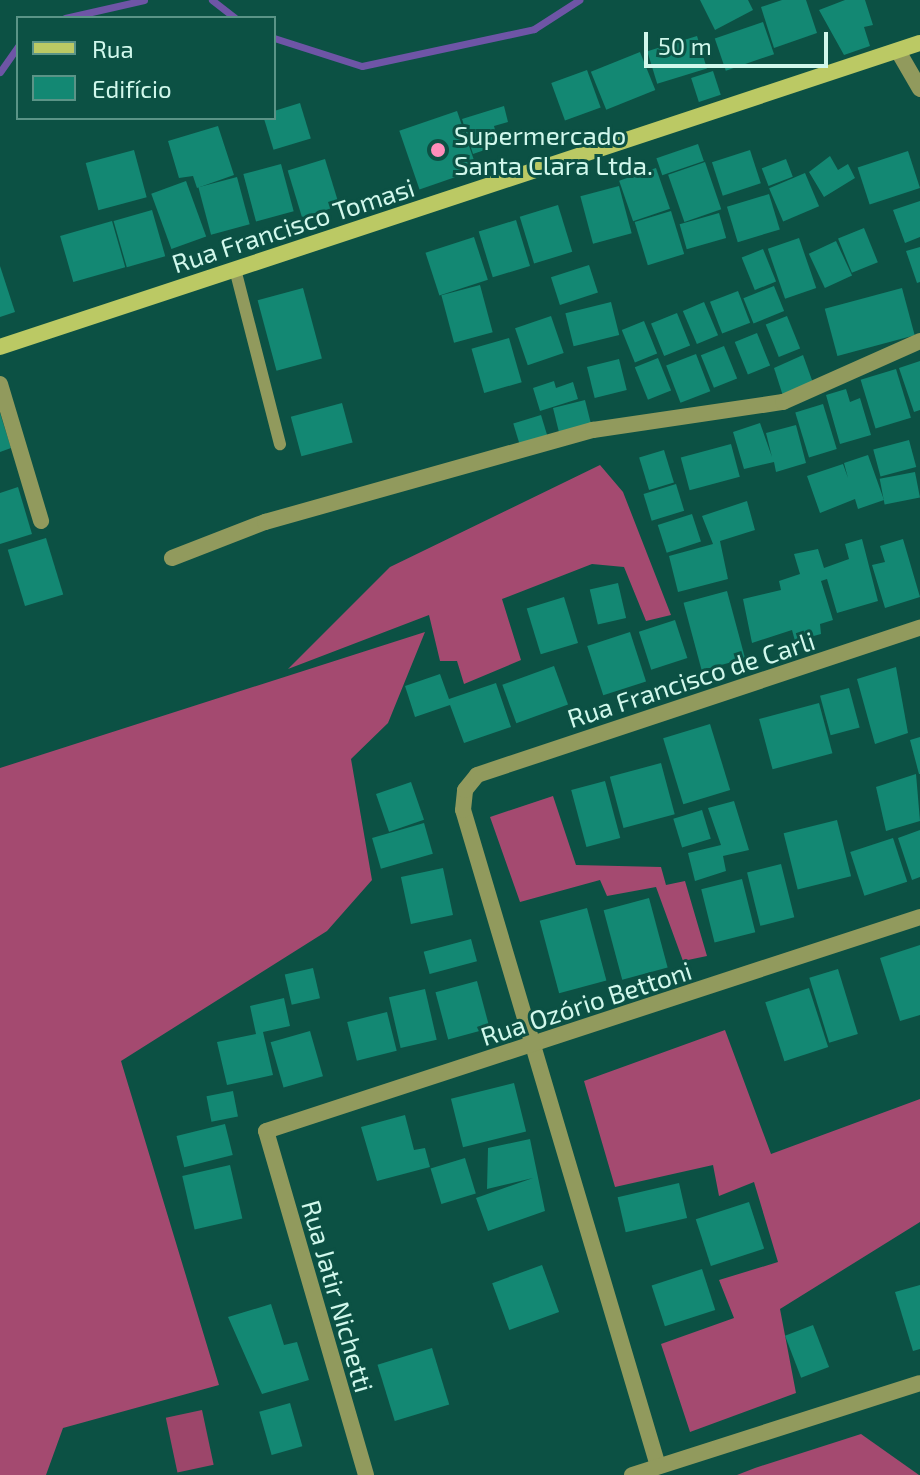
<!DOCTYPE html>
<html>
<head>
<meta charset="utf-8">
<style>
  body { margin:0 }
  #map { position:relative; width:920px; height:1475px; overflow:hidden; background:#0c5144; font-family:"Exo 2",sans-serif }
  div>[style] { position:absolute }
  .green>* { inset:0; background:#9c466a; transform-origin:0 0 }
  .forest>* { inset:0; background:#a44a70 }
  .stream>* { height:7px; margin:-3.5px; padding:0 3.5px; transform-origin:3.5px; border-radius:3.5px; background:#6e55a6 }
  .building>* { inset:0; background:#138873; transform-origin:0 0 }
  .service>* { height:12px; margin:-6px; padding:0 6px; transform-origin:6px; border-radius:6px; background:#919a5d }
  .minor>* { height:16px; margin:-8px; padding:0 8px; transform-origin:8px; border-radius:8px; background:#919a5d }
  .secondary>* { height:16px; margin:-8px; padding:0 8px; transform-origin:8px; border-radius:8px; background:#bbc964 }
  .dots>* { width:22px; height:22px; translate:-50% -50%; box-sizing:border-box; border:4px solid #0c5144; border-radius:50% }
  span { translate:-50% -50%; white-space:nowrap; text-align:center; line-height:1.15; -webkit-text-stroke:6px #0c5144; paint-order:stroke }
  .poi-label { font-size:26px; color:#d1f8ec }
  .left { translate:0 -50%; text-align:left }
  .street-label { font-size:26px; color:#d1f8ec }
  .legend { position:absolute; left:16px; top:16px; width:260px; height:104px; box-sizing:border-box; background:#0c5144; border:2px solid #5b9487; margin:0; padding:10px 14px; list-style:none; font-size:24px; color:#d1f8ec }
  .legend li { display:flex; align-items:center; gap:16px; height:40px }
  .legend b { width:40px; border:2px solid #5b9487 }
  .scale { position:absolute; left:644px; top:32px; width:184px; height:36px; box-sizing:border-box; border:4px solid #d1f8ec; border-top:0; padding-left:10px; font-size:24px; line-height:28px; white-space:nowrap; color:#d1f8ec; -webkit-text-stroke:6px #0c5144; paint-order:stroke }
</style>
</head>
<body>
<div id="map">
  <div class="green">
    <div style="left:202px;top:1410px;width:56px;height:37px;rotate:78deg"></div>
  </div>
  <div class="forest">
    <div style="clip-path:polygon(600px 465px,623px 492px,671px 615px,646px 621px,624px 567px,592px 564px,502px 599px,521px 660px,464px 684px,457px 661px,440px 661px,429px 615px,288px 669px,390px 567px)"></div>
    <div style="clip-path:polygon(425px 632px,388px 723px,351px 759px,372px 880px,327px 931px,121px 1061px,219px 1385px,63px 1428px,46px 1475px,0 1475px,0 768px)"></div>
    <div style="clip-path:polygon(553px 796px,576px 865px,661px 867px,666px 885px,685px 881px,707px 956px,683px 961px,656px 887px,607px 896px,600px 880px,520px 902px,490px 817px)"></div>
    <div style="clip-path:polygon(725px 1030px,771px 1154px,920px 1099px,920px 1222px,780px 1309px,796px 1393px,690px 1432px,661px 1344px,734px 1318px,719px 1280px,778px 1262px,754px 1182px,719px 1196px,713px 1165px,615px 1187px,584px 1081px)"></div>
    <div style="clip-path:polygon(861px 1434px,919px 1475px,737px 1475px,755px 1468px)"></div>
  </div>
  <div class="stream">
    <div style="left:212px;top:0;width:29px;rotate:38deg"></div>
    <div style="left:65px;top:18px;width:81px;rotate:-12.8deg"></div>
    <div style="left:274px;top:38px;width:92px;rotate:17.7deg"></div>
    <div style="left:362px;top:66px;width:176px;rotate:-12.1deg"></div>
    <div style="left:534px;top:29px;width:54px;rotate:-32.8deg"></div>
    <div style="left:0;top:72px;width:32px;rotate:-55deg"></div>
  </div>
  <div class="building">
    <div style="clip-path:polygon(700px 0,748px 0,753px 10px,715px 30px)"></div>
    <div style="clip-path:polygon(782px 0,806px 0,817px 33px,774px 48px,761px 7px)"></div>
    <div style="clip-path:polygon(845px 0,865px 0,873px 25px,864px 27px,870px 46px,844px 55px,819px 10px)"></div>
    <div style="left:763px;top:22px;width:34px;height:51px;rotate:71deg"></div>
    <div style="left:697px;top:36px;width:34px;height:52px;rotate:73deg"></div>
    <div style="left:640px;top:52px;width:41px;height:53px;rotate:68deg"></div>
    <div style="left:587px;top:70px;width:40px;height:38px;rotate:70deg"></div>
    <div style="left:713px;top:71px;width:25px;height:23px;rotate:72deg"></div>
    <div style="left:300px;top:103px;width:37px;height:39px;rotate:73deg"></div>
    <div style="clip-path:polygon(504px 106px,508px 122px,494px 126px,499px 145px,473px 154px,462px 119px)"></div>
    <div style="left:457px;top:111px;width:62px;height:61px;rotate:71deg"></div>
    <div style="clip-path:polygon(218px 126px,234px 175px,197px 188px,193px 176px,179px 178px,168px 141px)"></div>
    <div style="left:698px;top:144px;width:18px;height:44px;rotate:71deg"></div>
    <div style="left:134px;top:150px;width:49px;height:50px;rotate:75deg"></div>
    <div style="left:750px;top:150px;width:35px;height:40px;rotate:72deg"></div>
    <div style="left:908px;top:151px;width:39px;height:53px;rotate:72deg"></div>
    <div style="clip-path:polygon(830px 156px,838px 170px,848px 164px,855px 178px,824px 197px,809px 172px)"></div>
    <div style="left:325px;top:159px;width:49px;height:39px;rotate:73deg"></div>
    <div style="left:786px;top:159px;width:19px;height:26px;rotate:69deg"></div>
    <div style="left:705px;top:162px;width:50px;height:39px;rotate:71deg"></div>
    <div style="left:281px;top:164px;width:49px;height:39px;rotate:75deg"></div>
    <div style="left:656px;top:168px;width:43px;height:39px;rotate:71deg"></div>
    <div style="left:805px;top:173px;width:36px;height:39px;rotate:67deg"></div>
    <div style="left:237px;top:177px;width:49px;height:40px;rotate:75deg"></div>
    <div style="left:186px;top:181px;width:59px;height:37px;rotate:70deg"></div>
    <div style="left:619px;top:186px;width:49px;height:40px;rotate:75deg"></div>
    <div style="left:769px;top:194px;width:37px;height:44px;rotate:73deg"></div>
    <div style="clip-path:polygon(920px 201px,920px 237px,905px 243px,893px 210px)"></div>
    <div style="left:558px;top:205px;width:49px;height:40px;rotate:73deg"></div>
    <div style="left:152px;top:210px;width:48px;height:40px;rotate:74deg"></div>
    <div style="left:671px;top:211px;width:45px;height:38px;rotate:73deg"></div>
    <div style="left:719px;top:213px;width:26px;height:41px;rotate:74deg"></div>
    <div style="left:516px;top:220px;width:48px;height:39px;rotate:73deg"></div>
    <div style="left:112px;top:221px;width:48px;height:54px;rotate:74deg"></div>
    <div style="left:864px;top:228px;width:37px;height:28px;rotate:68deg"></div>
    <div style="left:474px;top:237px;width:45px;height:51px;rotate:72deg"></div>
    <div style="left:799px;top:238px;width:53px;height:33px;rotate:71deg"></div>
    <div style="left:836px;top:241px;width:38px;height:30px;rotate:65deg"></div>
    <div style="clip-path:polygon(920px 247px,920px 282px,917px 283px,906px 251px)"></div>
    <div style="left:763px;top:249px;width:35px;height:23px;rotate:68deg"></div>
    <div style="left:589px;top:265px;width:29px;height:40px;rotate:72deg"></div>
    <div style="clip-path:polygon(0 266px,15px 312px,0 317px)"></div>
    <div style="left:480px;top:285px;width:49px;height:40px;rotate:75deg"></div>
    <div style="left:774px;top:286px;width:27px;height:33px;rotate:68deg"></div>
    <div style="left:303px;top:288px;width:73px;height:47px;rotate:75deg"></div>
    <div style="left:902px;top:288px;width:49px;height:80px;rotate:75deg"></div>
    <div style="left:738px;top:291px;width:34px;height:30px;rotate:69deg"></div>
    <div style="left:611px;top:302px;width:34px;height:47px;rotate:76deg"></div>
    <div style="left:704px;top:302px;width:36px;height:23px;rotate:67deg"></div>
    <div style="left:677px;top:313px;width:35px;height:28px;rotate:68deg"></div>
    <div style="left:551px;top:316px;width:39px;height:38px;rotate:71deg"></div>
    <div style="left:787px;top:316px;width:35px;height:23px;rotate:68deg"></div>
    <div style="left:644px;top:321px;width:35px;height:24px;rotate:68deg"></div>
    <div style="left:757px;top:333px;width:35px;height:24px;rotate:68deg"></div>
    <div style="left:509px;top:338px;width:46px;height:39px;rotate:74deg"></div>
    <div style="left:724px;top:346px;width:35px;height:25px;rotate:68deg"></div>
    <div style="left:696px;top:354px;width:40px;height:32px;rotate:69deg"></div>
    <div style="clip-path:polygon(803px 355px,813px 383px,783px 396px,774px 368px)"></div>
    <div style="left:658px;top:358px;width:35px;height:25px;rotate:68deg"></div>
    <div style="left:619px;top:359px;width:32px;height:33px;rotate:76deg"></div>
    <div style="clip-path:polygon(920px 361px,920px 410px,914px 412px,899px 368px)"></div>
    <div style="left:896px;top:369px;width:51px;height:37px;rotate:73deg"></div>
    <div style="clip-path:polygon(554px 381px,556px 388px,573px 382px,578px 399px,540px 411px,533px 388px)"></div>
    <div style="clip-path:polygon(846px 389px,850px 402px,860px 398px,871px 435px,840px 444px,826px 395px)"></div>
    <div style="left:585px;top:400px;width:25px;height:33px;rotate:76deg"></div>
    <div style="left:342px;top:403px;width:41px;height:53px;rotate:75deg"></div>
    <div style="left:823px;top:404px;width:47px;height:29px;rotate:73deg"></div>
    <div style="clip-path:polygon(0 413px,11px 448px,0 452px)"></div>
    <div style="left:541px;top:415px;width:24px;height:29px;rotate:73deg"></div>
    <div style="clip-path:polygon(760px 423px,772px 457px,766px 433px,796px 425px,806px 463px,776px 472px,774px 462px,744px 469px,733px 432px)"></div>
    <div style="left:909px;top:440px;width:28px;height:37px;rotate:75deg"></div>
    <div style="left:731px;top:444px;width:34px;height:52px;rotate:75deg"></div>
    <div style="left:664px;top:450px;width:34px;height:26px;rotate:73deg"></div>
    <div style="clip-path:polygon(868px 455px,884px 500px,858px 509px,855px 499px,820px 513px,807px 476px,843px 464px,848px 478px,844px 463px)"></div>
    <div style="left:915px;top:472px;width:26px;height:36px;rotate:79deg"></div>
    <div style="left:676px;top:484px;width:28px;height:34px;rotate:73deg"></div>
    <div style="clip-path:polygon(18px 487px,32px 534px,0 544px,0 493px)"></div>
    <div style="clip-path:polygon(747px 501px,755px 530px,720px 541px,728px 579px,678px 592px,669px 556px,713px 544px,702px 516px)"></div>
    <div style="left:692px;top:514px;width:29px;height:36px;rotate:72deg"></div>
    <div style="left:46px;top:538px;width:59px;height:40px;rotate:73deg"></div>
    <div style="clip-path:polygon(862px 539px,878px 601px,837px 613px,827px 579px,821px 581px,833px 620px,820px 624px,821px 634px,795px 641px,792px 630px,752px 643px,743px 599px,781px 590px,779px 581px,800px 574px,794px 554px,818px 549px,824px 568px,849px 559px,845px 544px)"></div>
    <div style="clip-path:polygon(903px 539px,920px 597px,885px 608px,872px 565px,885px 562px,880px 546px)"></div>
    <div style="left:618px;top:583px;width:36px;height:29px;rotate:77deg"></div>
    <div style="left:727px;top:591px;width:70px;height:45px;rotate:75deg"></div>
    <div style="left:564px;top:597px;width:48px;height:39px;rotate:73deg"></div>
    <div style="left:675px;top:620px;width:40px;height:38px;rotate:72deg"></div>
    <div style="left:630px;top:632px;width:52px;height:45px;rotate:72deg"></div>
    <div style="left:554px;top:666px;width:41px;height:55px;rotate:70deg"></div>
    <div style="clip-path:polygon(896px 667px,908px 733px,875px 744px,857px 679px)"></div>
    <div style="clip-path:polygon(440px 674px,449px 699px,496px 683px,511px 727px,464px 743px,450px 705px,415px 717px,405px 686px)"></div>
    <div style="left:849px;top:688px;width:41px;height:30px;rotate:75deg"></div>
    <div style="left:819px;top:703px;width:52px;height:62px;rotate:75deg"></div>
    <div style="left:710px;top:724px;width:69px;height:49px;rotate:73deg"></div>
    <div style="clip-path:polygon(920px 737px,920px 774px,919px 774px,910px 740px)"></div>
    <div style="left:661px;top:763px;width:53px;height:53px;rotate:75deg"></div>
    <div style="clip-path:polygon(916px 774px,920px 821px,886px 831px,876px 787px)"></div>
    <div style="left:605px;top:781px;width:59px;height:35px;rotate:75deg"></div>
    <div style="left:411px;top:782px;width:40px;height:37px;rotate:71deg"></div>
    <div style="clip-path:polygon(734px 801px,749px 850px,723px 856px,726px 871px,695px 881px,688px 853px,721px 845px,708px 808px)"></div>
    <div style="left:702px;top:810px;width:30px;height:30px;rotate:73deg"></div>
    <div style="left:837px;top:820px;width:58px;height:55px;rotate:76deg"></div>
    <div style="left:424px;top:823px;width:32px;height:54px;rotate:74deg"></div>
    <div style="clip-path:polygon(920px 830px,920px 877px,912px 880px,898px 838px)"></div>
    <div style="left:893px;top:838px;width:46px;height:45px;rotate:72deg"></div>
    <div style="left:781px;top:864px;width:55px;height:35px;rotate:76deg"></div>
    <div style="left:443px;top:868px;width:48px;height:43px;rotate:78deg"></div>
    <div style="left:742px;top:879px;width:55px;height:42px;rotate:76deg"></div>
    <div style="left:649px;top:898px;width:72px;height:47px;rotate:75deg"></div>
    <div style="left:587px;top:908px;width:75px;height:49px;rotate:75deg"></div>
    <div style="left:471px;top:939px;width:23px;height:49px;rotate:75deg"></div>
    <div style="clip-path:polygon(920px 945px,920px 1015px,900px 1021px,880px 958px)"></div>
    <div style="left:313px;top:968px;width:31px;height:29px;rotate:77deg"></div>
    <div style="left:838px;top:969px;width:68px;height:30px;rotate:73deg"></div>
    <div style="left:477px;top:981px;width:49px;height:43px;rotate:75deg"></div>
    <div style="left:809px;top:988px;width:62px;height:46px;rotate:72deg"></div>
    <div style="left:425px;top:989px;width:52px;height:37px;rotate:77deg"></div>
    <div style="clip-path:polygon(284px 998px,290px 1026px,263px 1032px,273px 1075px,227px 1085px,217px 1042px,256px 1034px,250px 1006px)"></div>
    <div style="left:387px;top:1012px;width:40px;height:41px;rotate:76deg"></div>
    <div style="left:310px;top:1031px;width:47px;height:41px;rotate:74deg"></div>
    <div style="left:514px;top:1083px;width:50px;height:65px;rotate:76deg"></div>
    <div style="left:233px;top:1091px;width:26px;height:27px;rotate:79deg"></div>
    <div style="clip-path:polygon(405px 1115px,414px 1150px,425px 1148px,430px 1167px,377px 1181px,361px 1127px)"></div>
    <div style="left:225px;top:1124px;width:32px;height:50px;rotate:76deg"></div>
    <div style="clip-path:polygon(530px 1139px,545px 1211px,488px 1231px,476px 1198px,533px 1178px,487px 1189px,488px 1148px)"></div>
    <div style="left:465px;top:1158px;width:37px;height:36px;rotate:73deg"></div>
    <div style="left:230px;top:1165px;width:55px;height:49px;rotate:77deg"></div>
    <div style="left:679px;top:1183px;width:36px;height:63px;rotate:77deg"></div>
    <div style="left:749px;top:1202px;width:49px;height:56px;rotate:72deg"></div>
    <div style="left:542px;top:1265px;width:50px;height:53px;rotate:70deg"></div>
    <div style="left:702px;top:1269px;width:43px;height:53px;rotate:72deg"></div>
    <div style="clip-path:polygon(920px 1285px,920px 1349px,913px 1351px,895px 1292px)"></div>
    <div style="clip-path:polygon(271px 1304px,284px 1345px,297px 1342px,309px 1380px,262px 1394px,228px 1317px)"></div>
    <div style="left:813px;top:1325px;width:45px;height:30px;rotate:69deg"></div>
    <div style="left:432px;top:1348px;width:59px;height:57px;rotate:73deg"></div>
    <div style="left:290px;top:1403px;width:45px;height:32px;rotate:74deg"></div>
  </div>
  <div class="service">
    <div style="left:235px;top:269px;width:181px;rotate:75.6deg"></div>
  </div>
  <div class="minor">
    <div style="left:898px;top:51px;width:44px;rotate:59.9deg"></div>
    <div style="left:0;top:384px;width:143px;rotate:73.3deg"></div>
    <div style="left:172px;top:558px;width:100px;rotate:-21.2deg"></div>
    <div style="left:265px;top:522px;width:341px;rotate:-15.7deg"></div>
    <div style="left:593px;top:430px;width:192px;rotate:-8.4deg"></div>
    <div style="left:783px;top:402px;width:150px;rotate:-24deg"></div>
    <div style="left:658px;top:1466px;width:684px;rotate:-106.55deg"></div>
    <div style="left:463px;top:810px;width:20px;rotate:-84deg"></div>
    <div style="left:465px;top:790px;width:19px;rotate:-51deg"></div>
    <div style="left:477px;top:775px;width:467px;rotate:-18.4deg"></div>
    <div style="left:366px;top:1475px;width:358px;rotate:-106.2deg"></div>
    <div style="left:266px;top:1131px;width:688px;rotate:-18.12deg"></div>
    <div style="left:632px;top:1475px;width:302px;rotate:-17.7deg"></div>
  </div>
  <div class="secondary">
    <div style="left:0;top:347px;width:969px;rotate:-18.29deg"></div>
  </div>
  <div class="dots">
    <div style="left:438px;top:150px;background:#ff8ebb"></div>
  </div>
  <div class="poi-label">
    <span class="left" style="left:454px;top:150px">Supermercado<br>Santa Clara Ltda.</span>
  </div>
  <div class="street-label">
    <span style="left:293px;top:225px;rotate:-18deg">Rua Francisco Tomasi</span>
    <span style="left:691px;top:679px;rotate:-18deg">Rua Francisco de Carli</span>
    <span style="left:586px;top:1003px;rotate:-18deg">Rua Ozório Bettoni</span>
    <span style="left:338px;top:1296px;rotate:74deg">Rua Jatir Nichetti</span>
  </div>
  <ul class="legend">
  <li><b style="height:10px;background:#bbc964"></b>Rua</li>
  <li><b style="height:22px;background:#138873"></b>Edifício</li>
  </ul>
  <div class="scale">50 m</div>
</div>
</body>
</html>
